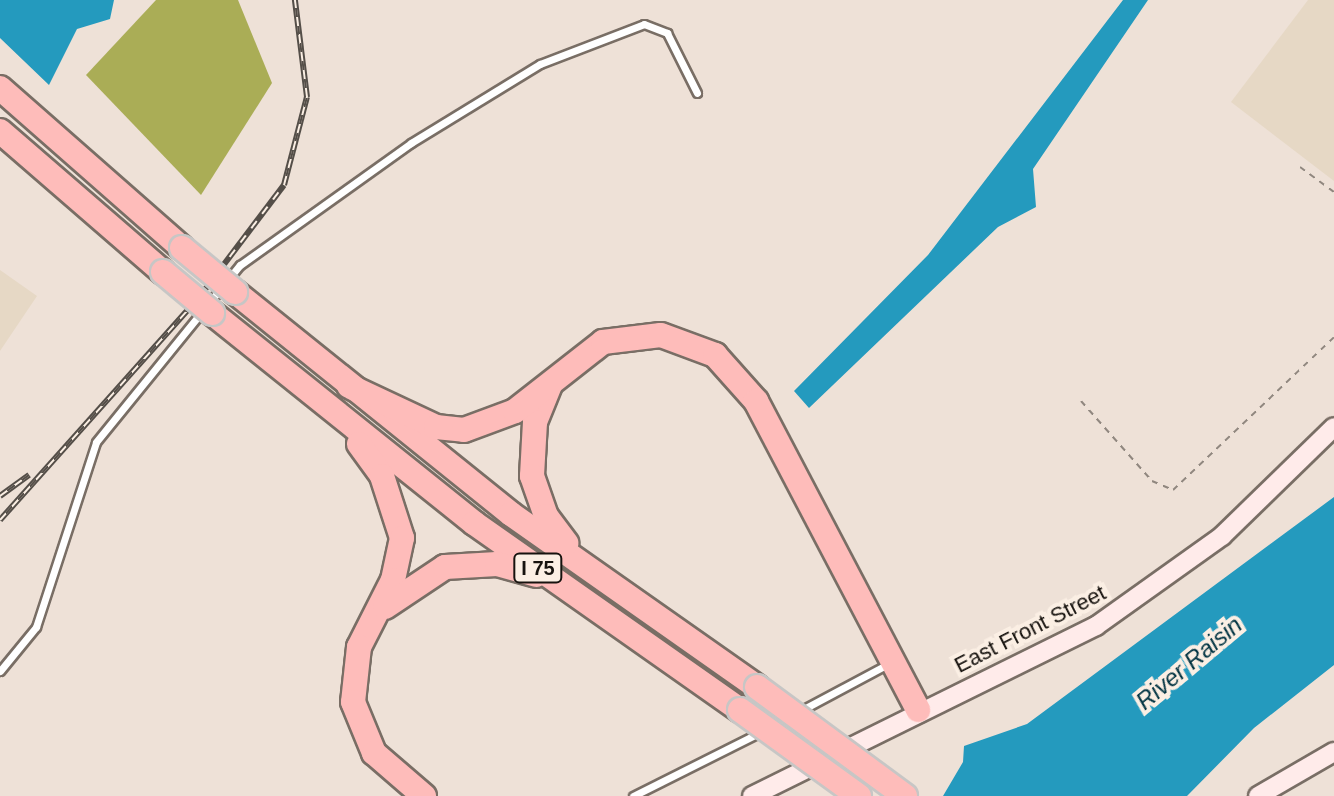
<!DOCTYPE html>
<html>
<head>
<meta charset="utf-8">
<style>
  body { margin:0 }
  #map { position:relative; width:1334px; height:796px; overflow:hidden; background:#eee1d7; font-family:Helvetica,sans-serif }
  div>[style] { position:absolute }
  .industrial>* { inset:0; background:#e6d8c5 }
  .forest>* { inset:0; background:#aaad56 }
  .water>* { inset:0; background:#249abe }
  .path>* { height:2px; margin-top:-1px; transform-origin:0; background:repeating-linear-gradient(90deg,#90877f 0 6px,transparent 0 12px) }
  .roads { filter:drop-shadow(2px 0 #796e65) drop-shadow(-2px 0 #796e65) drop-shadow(0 2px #796e65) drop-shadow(0 -2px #796e65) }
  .lane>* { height:7px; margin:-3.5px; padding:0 3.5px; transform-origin:3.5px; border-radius:3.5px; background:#fff }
  .secondary>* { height:18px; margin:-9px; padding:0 9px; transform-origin:9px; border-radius:9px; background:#ffebea }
  .highway>* { height:24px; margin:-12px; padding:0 12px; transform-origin:12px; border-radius:12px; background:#febcba }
  .rail>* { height:6px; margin-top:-3px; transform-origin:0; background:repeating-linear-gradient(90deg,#fbefe4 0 9px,#544e48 0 18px); box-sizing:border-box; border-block:2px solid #544e48 }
  .bridges { filter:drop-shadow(2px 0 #c7c6c5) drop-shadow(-2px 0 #c7c6c5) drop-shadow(0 2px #c7c6c5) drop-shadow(0 -2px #c7c6c5) }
  .highway-bridge>* { height:24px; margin:-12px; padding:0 12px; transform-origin:12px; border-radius:12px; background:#febcba }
  span { translate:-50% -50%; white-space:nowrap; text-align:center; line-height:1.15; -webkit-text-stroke:8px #fbefe4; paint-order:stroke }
  .shield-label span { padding:2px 6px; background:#fbefe4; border:2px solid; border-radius:6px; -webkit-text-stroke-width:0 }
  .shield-label { font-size:20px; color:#17130f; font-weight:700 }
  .street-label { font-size:22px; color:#17130f }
  .water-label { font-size:24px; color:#003342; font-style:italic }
</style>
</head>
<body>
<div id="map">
  <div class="industrial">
    <div style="clip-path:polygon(1308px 0,1334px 0,1334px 181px,1231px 102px)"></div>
    <div style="clip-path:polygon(0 270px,37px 296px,0 351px)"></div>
  </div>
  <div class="forest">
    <div style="clip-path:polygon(156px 0,238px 0,272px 83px,201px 195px,86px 75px)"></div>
  </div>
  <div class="water">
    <div style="clip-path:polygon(0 0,114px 0,110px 19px,77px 29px,49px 85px,0 38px)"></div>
    <div style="clip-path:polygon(1123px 0,1148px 0,1033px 169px,1036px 207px,998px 227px,809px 408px,794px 391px,928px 255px)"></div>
    <div style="clip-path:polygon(1334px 497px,1334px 665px,1254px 728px,1187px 796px,943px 796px,963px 762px,964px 746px,1027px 724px)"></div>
  </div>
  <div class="path">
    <div style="left:1300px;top:167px;width:42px;rotate:36.3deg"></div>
    <div style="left:1081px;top:401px;width:107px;rotate:48.4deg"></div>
    <div style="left:1152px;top:481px;width:23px;rotate:23deg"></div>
    <div style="left:1173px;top:490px;width:222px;rotate:-43.5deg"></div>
  </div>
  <div class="roads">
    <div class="lane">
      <div style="left:0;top:671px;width:57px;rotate:-50.7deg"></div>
      <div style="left:36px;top:627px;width:194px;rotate:-72deg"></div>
      <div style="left:96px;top:442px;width:228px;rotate:-50.9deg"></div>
      <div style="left:240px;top:265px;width:210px;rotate:-35.5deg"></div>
      <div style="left:411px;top:143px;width:151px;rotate:-31.5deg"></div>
      <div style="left:540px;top:64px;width:111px;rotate:-21deg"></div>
      <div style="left:644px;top:24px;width:25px;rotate:21deg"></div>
      <div style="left:667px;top:33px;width:67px;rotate:63.4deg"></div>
      <div style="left:800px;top:711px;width:100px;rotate:-28.1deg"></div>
      <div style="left:633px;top:796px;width:143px;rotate:-26.6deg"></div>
    </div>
    <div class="secondary">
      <div style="left:752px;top:796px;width:384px;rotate:-26.3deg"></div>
      <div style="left:1096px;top:626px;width:155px;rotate:-35.5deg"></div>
      <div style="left:1222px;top:536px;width:156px;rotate:-44.2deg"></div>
      <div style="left:1258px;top:796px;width:88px;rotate:-30.1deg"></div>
    </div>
    <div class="highway">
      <div style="left:0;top:88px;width:242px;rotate:41.3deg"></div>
      <div style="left:0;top:131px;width:216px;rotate:40.9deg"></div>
      <div style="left:235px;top:292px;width:354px;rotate:38.8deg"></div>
      <div style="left:511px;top:514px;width:301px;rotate:35.1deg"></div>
      <div style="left:212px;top:313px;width:336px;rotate:38.7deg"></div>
      <div style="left:474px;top:523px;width:325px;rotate:35.1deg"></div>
      <div style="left:550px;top:385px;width:40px;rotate:112deg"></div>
      <div style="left:535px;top:422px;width:54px;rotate:93.2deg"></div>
      <div style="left:532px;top:476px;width:42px;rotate:70.7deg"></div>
      <div style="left:546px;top:516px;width:34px;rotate:53deg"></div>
      <div style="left:349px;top:386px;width:96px;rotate:25.2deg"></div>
      <div style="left:436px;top:427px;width:28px;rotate:6deg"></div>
      <div style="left:464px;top:430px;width:54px;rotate:-20.4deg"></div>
      <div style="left:515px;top:411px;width:112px;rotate:-38.1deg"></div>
      <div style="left:603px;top:342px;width:58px;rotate:-6.9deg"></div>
      <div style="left:661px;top:335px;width:58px;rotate:20.3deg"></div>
      <div style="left:715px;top:355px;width:62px;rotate:48.3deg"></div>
      <div style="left:756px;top:401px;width:349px;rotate:62.3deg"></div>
      <div style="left:359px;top:444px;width:39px;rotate:54deg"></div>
      <div style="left:382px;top:476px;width:65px;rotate:72.1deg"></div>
      <div style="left:402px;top:538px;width:43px;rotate:102.1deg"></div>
      <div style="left:393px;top:580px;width:75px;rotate:116.9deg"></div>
      <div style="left:359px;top:647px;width:55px;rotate:96.2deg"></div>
      <div style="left:353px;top:702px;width:55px;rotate:67.6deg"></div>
      <div style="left:374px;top:753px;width:66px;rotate:40.7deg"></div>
      <div style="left:385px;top:607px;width:72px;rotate:-33.7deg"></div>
      <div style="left:445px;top:567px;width:52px;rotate:-3.3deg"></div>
      <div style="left:497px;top:564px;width:41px;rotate:15.4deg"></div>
    </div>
  </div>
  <div class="rail">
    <div style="left:0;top:496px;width:36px;rotate:-36deg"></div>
    <div style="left:0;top:520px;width:295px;rotate:-48.2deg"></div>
    <div style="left:197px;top:300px;width:144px;rotate:-52.9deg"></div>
    <div style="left:284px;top:185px;width:91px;rotate:-75.4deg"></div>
    <div style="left:307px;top:97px;width:98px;rotate:-97.1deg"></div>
  </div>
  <div class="bridges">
    <div class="highway-bridge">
      <div style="left:182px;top:248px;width:69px;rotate:39.7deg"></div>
      <div style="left:163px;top:272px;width:64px;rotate:39.9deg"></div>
      <div style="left:757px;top:687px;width:184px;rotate:36.4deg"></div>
      <div style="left:740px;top:710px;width:147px;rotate:35.9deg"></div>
    </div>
  </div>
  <div class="shield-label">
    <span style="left:538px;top:568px">I 75</span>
  </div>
  <div class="street-label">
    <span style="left:1030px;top:629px;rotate:-27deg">East Front Street</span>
  </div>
  <div class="water-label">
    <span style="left:1189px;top:663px;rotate:-40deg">River Raisin</span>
  </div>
</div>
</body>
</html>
